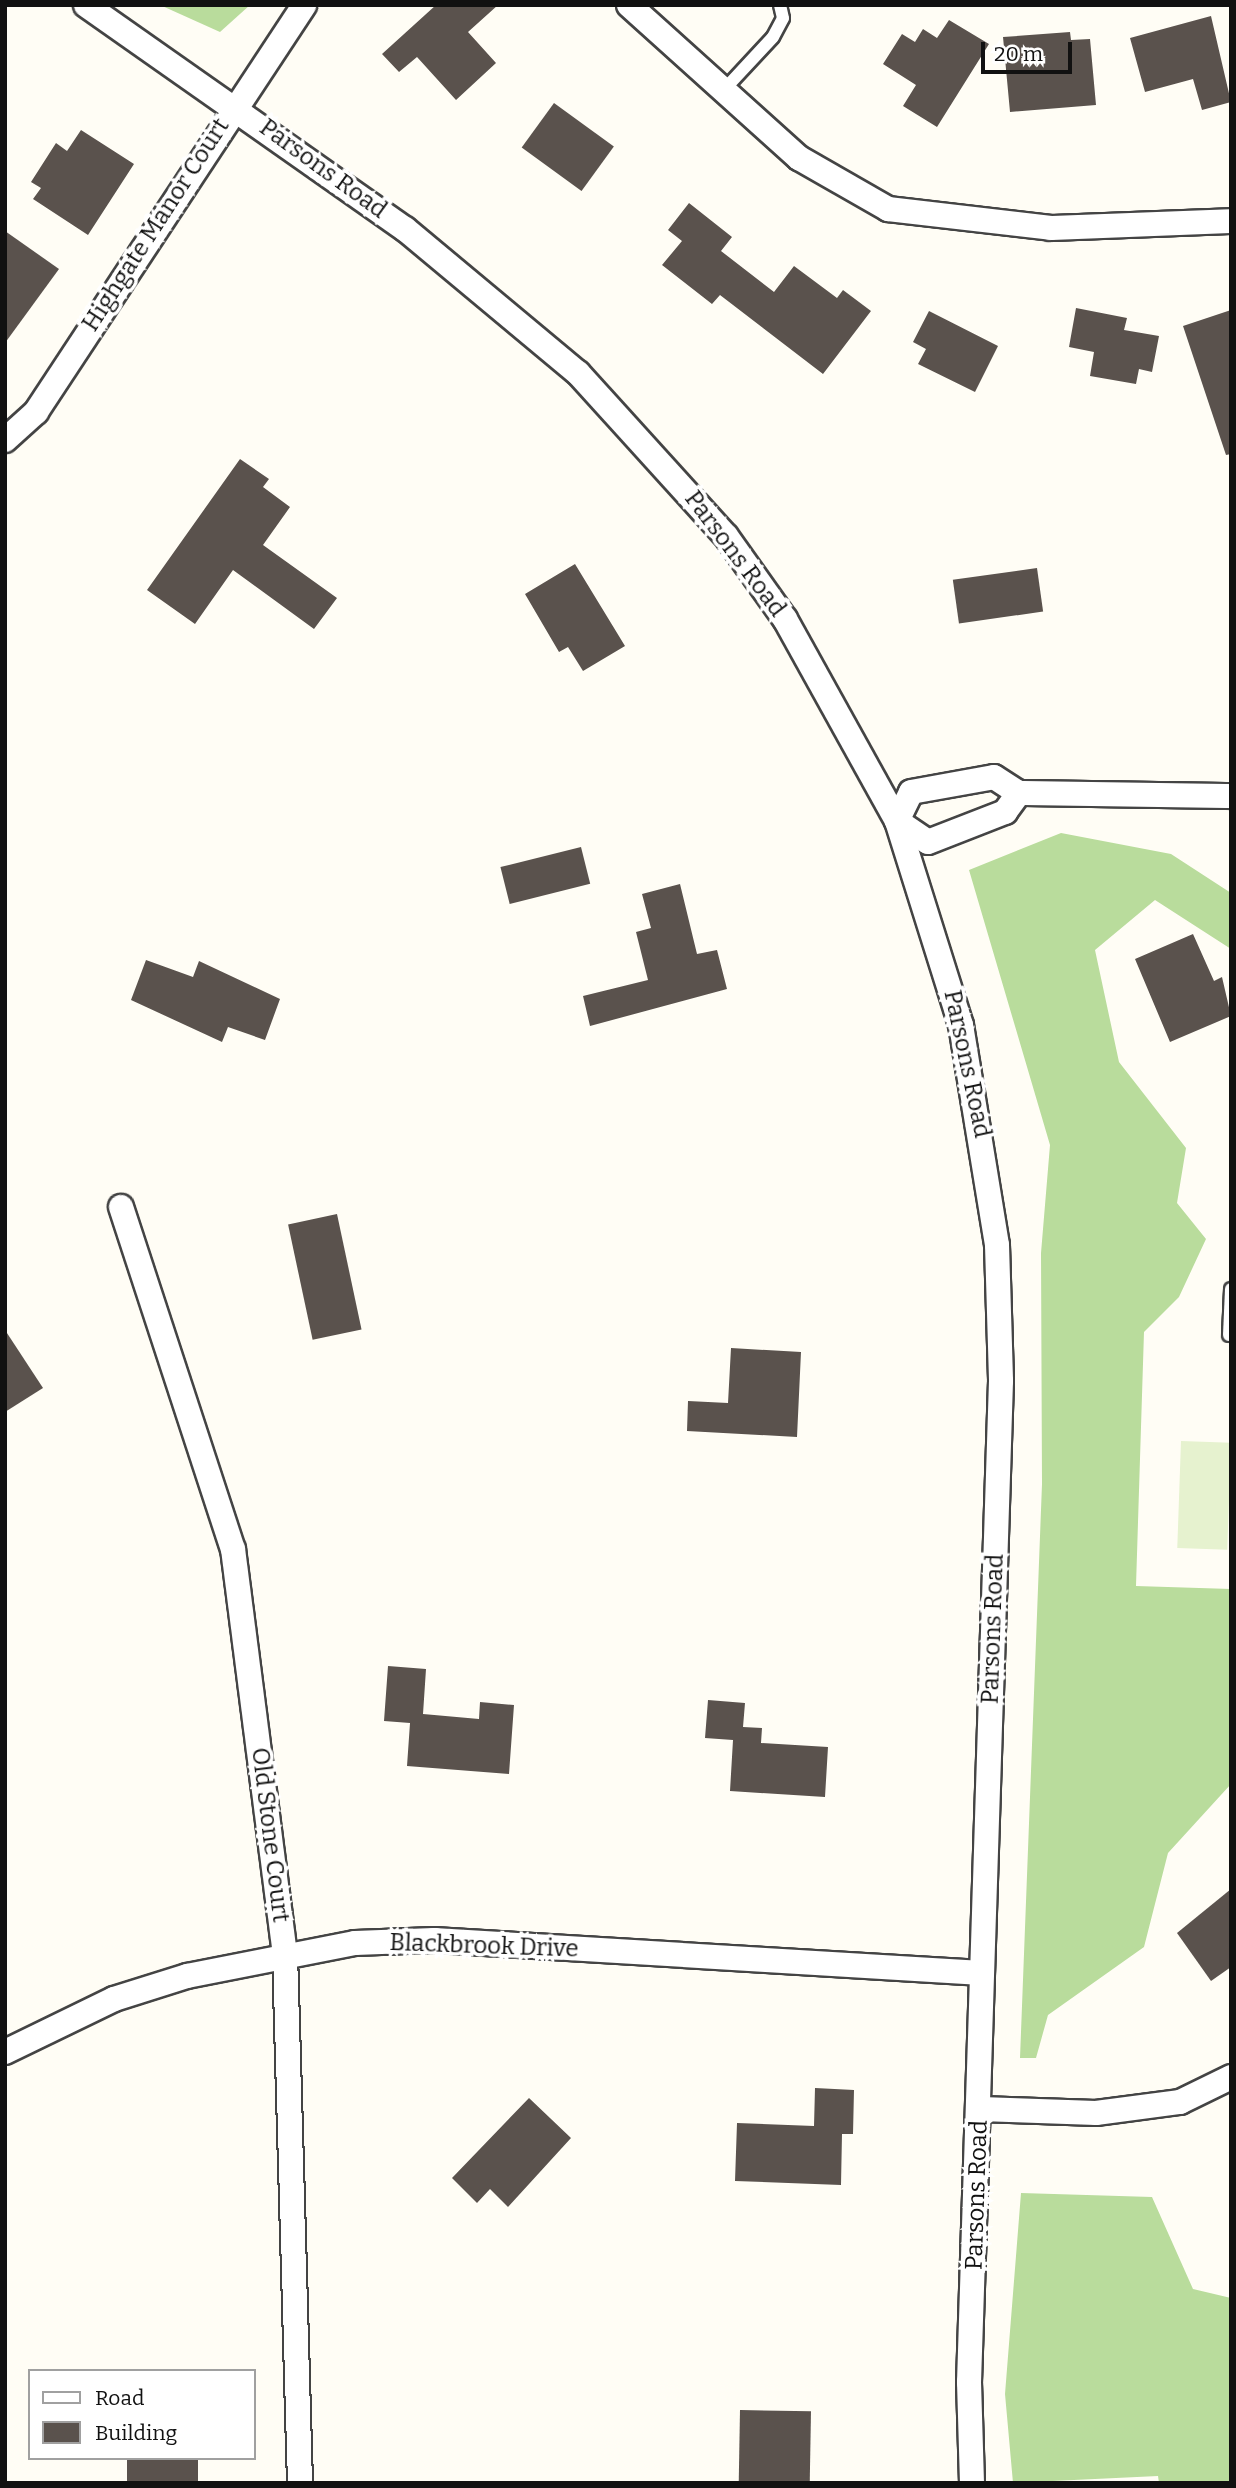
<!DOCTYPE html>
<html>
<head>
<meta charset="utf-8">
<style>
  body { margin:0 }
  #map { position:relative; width:1236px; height:2488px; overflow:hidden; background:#fffdf5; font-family:Bitter,serif }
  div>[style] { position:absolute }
  .forest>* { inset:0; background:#b9dc9c }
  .pitch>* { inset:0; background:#e6f2cf; transform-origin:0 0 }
  .building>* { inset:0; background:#5a524d; transform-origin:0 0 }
  .roads { filter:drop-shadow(2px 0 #444) drop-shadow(-2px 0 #444) drop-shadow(0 2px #444) drop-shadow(0 -2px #444) }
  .service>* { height:12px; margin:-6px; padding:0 6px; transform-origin:6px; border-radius:6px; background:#fff }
  .minor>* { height:24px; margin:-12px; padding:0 12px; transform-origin:12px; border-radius:12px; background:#fff }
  span { translate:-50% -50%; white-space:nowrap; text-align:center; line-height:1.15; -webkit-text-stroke:7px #fff; paint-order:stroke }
  .street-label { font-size:24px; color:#111 }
  .frame { position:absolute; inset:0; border:7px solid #111; pointer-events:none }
  .legend { position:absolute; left:28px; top:2369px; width:228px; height:91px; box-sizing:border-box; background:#fff; border:2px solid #a0a0a0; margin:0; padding:9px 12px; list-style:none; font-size:21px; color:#111 }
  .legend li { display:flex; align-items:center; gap:14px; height:35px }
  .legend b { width:35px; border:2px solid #a0a0a0 }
  .scale { position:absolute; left:981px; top:42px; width:91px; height:32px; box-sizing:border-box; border:4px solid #111; border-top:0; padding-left:9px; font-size:21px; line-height:24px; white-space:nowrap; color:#111; -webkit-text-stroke:5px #fff; paint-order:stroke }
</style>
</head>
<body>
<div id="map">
  <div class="forest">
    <div style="clip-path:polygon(160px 5px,250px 5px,220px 32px)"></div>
    <div style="clip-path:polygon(1061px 833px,1171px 854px,1231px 893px,1231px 949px,1155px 900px,1095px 950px,1119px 1062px,1186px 1148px,1177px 1203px,1206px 1239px,1179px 1297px,1144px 1332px,1136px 1586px,1231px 1589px,1231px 1784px,1168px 1853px,1144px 1947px,1048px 2015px,1036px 2058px,1020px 2058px,1042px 1484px,1041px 1253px,1050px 1145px,969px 870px)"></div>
    <div style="clip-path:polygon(1021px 2193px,1152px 2197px,1193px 2289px,1231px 2298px,1231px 2483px,1159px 2483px,1158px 2476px,1013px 2483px,1005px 2394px)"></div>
  </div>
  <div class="pitch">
    <div style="left:1181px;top:1441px;width:50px;height:107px;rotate:2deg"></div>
  </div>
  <div class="building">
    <div style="clip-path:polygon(436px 5px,498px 5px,468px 32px,496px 63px,456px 100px,417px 57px,399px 72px,382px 54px)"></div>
    <div style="clip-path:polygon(1211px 16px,1231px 102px,1202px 110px,1193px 79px,1145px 92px,1130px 38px)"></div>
    <div style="clip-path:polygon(949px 20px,989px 44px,937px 127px,903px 106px,916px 85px,883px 64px,902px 34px,915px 42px,923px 29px,937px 38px)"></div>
    <div style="clip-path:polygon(1070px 32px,1071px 40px,1090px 39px,1096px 105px,1010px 112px,1003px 37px)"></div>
    <div style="left:554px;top:103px;width:74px;height:55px;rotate:36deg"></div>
    <div style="clip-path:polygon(81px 130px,134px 164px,88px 235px,33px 199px,41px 188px,31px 182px,56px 143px,67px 151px)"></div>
    <div style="clip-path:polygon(689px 203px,732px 237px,721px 251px,774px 292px,794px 266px,837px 298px,843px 290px,871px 311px,823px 374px,720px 295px,712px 304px,662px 265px,682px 241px,668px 230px)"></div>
    <div style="clip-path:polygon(5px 231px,59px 269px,5px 343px)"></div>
    <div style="clip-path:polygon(1076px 308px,1127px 318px,1124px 330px,1159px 336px,1152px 372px,1139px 369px,1136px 384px,1090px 376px,1094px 352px,1069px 347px)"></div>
    <div style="clip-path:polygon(1231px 310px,1231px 454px,1226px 455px,1183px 326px)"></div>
    <div style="clip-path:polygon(929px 311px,998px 346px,975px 392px,918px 364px,926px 349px,913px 342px)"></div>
    <div style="clip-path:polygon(240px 459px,269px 479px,263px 487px,290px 507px,263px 545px,337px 598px,314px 629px,233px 570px,195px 624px,147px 590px)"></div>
    <div style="clip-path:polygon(575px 564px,625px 646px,583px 671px,568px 647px,559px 652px,525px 594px)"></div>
    <div style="left:1037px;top:568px;width:44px;height:85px;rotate:82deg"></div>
    <div style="left:581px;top:847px;width:38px;height:83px;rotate:76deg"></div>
    <div style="clip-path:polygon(680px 884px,697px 954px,717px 950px,727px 989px,590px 1026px,583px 996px,648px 980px,636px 932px,651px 928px,642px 894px)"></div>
    <div style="clip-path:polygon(1193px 934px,1214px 981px,1222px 977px,1231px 1016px,1170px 1042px,1135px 959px)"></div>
    <div style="clip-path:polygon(146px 960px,193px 977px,199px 961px,280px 999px,265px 1040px,228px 1027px,222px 1042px,131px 1000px)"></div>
    <div style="left:337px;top:1214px;width:118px;height:50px;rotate:78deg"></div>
    <div style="clip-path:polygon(5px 1330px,43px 1388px,5px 1412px)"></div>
    <div style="clip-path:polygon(731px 1348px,801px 1352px,797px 1437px,687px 1431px,688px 1401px,728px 1403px)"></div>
    <div style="clip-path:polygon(388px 1666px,426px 1669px,423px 1714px,479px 1719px,480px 1702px,514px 1705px,509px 1774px,407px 1766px,410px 1723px,384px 1721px)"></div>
    <div style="clip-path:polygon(708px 1700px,745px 1703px,743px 1727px,762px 1728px,761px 1743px,828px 1747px,825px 1797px,730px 1791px,733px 1740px,705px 1738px)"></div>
    <div style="clip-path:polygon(1231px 1889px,1231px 1967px,1211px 1981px,1177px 1933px)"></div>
    <div style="clip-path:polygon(815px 2088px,854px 2090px,853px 2134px,842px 2134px,841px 2185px,735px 2181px,737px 2123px,814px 2126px)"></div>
    <div style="clip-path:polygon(529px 2098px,571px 2138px,508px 2207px,490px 2189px,477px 2203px,452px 2178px)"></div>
    <div style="left:740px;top:2410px;width:71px;height:73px;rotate:1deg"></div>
    <div style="left:127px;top:2458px;width:71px;height:24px"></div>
  </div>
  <div class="roads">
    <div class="service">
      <div style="left:721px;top:93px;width:76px;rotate:-47.1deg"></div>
      <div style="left:773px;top:37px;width:21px;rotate:-62deg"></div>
      <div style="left:783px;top:18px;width:13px;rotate:-103deg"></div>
      <div style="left:1229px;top:1335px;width:46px;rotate:-87.5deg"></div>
    </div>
    <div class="minor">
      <div style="left:86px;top:5px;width:390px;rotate:35.1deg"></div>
      <div style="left:405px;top:229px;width:225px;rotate:39.8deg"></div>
      <div style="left:578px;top:373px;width:220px;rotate:47.8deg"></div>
      <div style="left:726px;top:536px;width:102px;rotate:54.6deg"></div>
      <div style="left:785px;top:619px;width:231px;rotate:61deg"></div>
      <div style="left:897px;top:821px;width:214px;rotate:72.6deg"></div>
      <div style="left:961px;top:1025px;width:223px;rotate:80.7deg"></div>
      <div style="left:997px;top:1245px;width:136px;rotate:88.3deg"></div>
      <div style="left:1001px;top:1381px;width:1002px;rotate:91.83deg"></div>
      <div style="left:969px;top:2382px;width:101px;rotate:88.3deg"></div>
      <div style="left:629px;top:5px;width:229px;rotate:42deg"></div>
      <div style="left:799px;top:158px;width:103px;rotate:29.8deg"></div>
      <div style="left:888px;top:209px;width:164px;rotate:6.6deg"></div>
      <div style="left:1051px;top:228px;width:180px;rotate:-2.2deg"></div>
      <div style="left:5px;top:440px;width:42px;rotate:-42.1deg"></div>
      <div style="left:36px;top:412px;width:487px;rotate:-56.6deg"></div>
      <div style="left:897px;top:821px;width:32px;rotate:-64deg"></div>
      <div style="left:911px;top:792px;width:84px;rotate:-10.2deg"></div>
      <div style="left:994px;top:777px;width:30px;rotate:33deg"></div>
      <div style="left:1019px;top:793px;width:212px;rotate:0.8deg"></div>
      <div style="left:897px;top:821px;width:37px;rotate:34deg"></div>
      <div style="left:928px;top:842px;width:83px;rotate:-21.3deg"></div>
      <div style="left:1005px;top:812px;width:24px;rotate:-54deg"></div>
      <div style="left:121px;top:1207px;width:360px;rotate:71.9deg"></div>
      <div style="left:233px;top:1549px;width:407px;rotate:82.7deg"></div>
      <div style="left:285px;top:1953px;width:530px;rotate:88.38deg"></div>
      <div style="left:5px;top:2052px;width:121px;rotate:-25.9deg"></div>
      <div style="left:114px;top:1999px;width:77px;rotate:-17.5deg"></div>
      <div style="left:187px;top:1976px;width:171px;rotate:-11.1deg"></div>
      <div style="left:355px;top:1943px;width:79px;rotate:-2.2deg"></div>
      <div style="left:434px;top:1940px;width:549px;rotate:3.45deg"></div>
      <div style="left:981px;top:2109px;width:115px;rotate:2deg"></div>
      <div style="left:1096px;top:2113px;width:85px;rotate:-7.5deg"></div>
      <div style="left:1180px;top:2102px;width:57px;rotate:-26.1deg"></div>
    </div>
  </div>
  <div class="street-label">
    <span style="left:323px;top:169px;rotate:36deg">Parsons Road</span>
    <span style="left:156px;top:225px;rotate:-57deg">Highgate Manor Court</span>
    <span style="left:735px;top:554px;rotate:53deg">Parsons Road</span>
    <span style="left:967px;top:1064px;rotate:78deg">Parsons Road</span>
    <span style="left:993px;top:1629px;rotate:-88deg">Parsons Road</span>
    <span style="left:270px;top:1835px;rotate:83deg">Old Stone Court</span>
    <span style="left:484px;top:1946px;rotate:2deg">Blackbrook Drive</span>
    <span style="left:977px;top:2195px;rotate:-88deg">Parsons Road</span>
  </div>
  <div class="frame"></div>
  <ul class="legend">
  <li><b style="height:9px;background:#fff"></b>Road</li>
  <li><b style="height:19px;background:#5a524d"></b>Building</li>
  </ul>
  <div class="scale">20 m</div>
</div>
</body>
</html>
